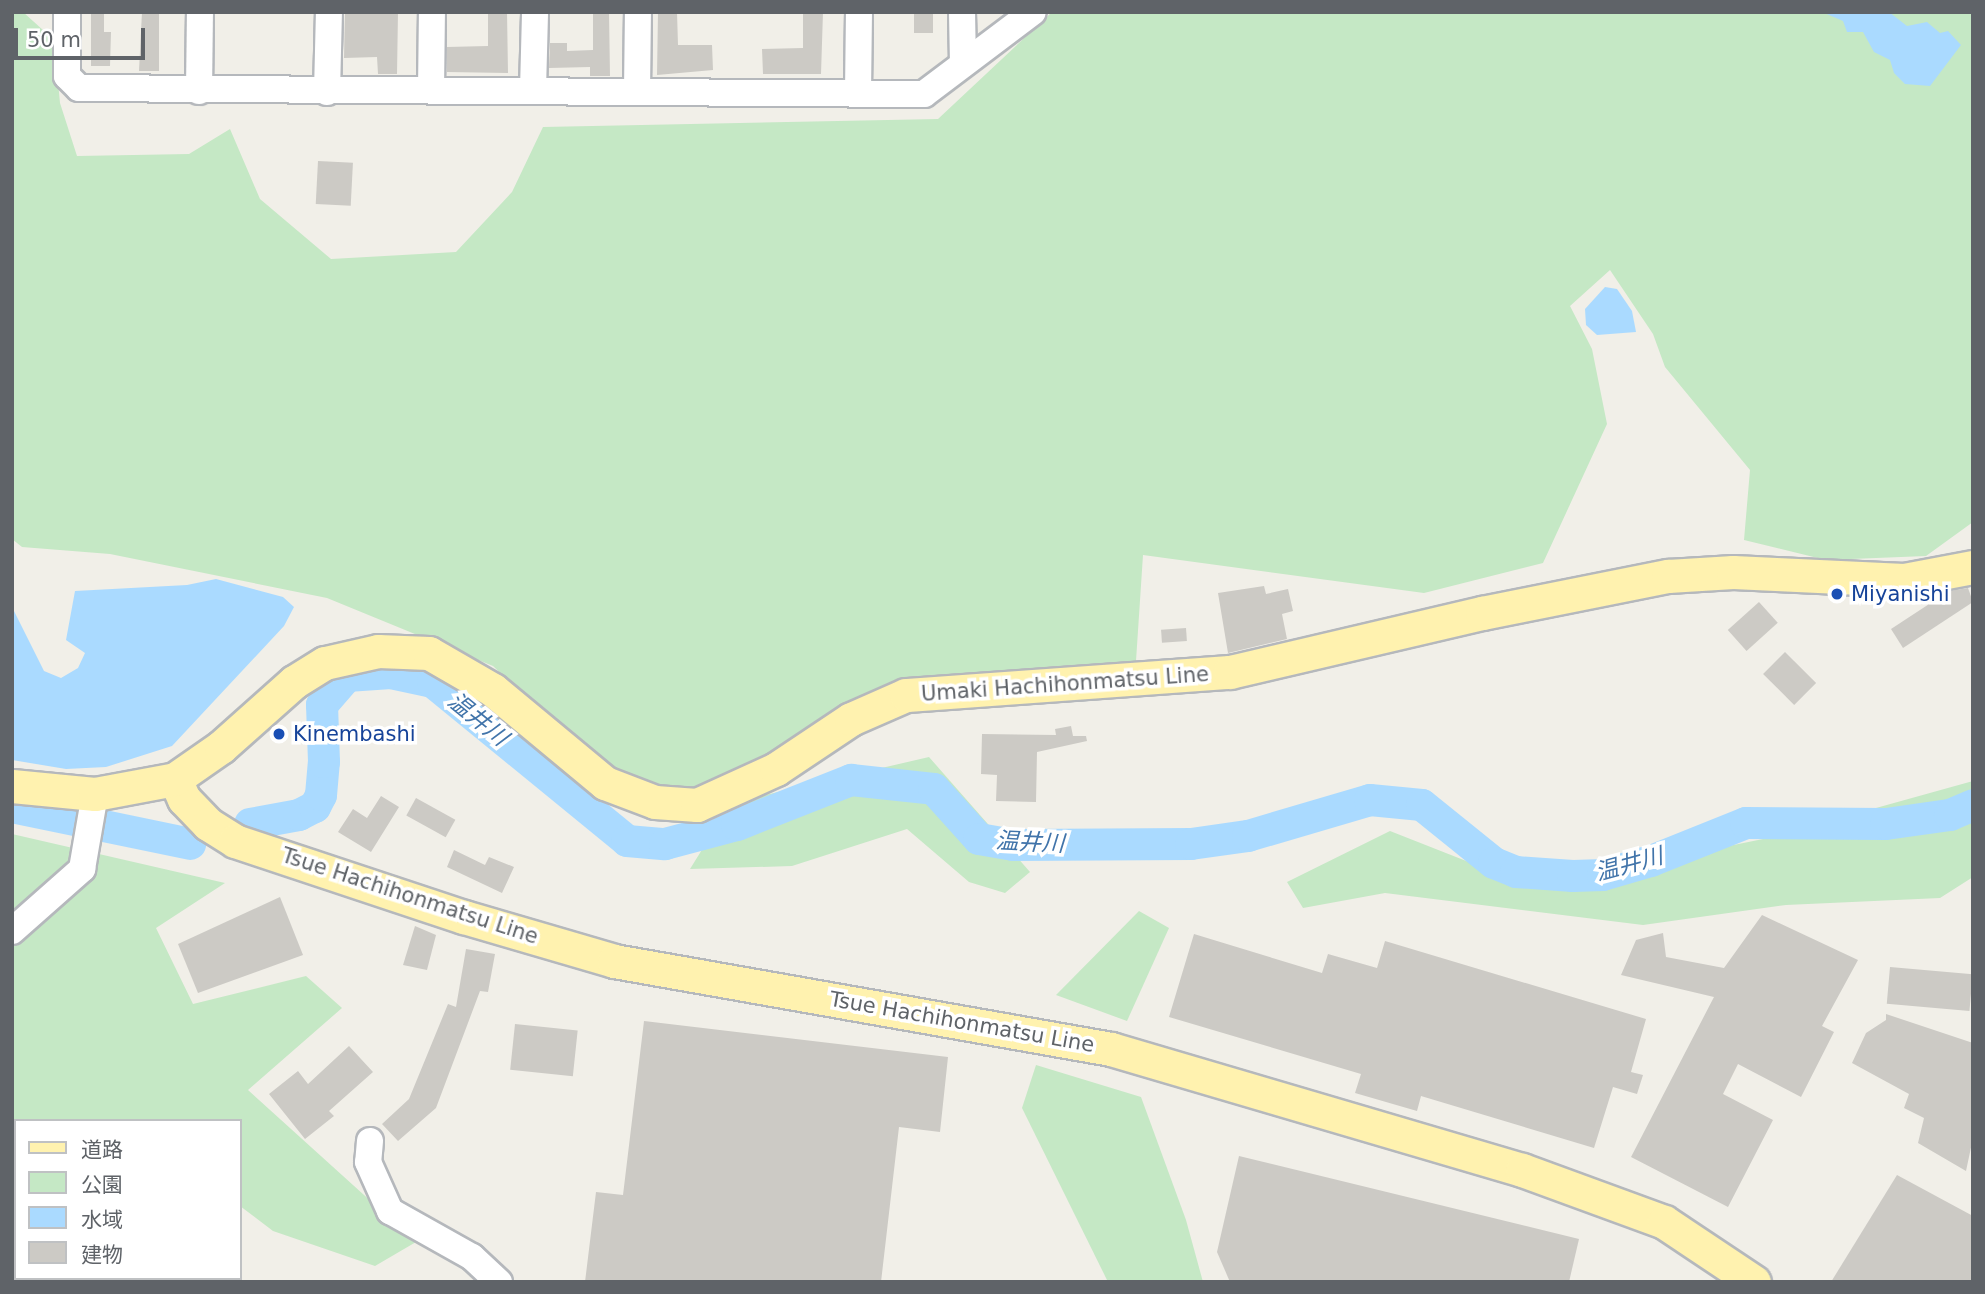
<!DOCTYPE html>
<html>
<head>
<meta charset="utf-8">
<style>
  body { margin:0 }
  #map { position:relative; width:1985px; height:1294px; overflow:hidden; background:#f1efe8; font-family:"DejaVu Sans","Noto Sans JP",sans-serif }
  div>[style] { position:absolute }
  .green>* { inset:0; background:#c5e8c5 }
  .water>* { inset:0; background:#aadaff }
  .river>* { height:32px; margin:-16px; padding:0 16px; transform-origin:16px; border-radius:16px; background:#aadaff }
  .building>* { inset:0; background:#cccac5; transform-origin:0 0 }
  .roads { filter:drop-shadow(2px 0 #b5b8bc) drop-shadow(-2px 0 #b5b8bc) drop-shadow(0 2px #b5b8bc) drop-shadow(0 -2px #b5b8bc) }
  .minor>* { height:26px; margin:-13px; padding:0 13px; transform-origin:13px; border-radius:13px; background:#fff }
  .major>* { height:33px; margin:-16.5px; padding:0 16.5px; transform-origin:16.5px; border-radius:16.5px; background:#fff2af }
  .dots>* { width:19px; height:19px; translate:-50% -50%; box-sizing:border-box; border:4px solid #fff; border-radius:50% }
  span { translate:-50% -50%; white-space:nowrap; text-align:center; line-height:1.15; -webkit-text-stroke:7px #fff; paint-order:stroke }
  .transit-label { font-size:21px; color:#164399 }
  .left { translate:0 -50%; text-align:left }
  .street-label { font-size:21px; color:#5f6368 }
  .water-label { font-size:23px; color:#4174aa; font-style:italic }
  .frame { position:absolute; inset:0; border:14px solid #5f6368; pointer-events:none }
  .legend { position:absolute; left:14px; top:1119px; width:228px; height:161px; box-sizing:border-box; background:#fff; border:2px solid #bfc1c3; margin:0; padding:9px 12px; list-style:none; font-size:21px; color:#5f6368 }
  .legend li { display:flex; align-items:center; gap:14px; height:35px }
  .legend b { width:35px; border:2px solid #bfc1c3 }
  .scale { position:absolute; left:14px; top:28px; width:131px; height:32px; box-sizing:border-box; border:4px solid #5f6368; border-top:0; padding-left:9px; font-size:21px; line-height:24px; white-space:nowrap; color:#5f6368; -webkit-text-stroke:5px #fff; paint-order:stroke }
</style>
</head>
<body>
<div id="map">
  <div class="green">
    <div style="clip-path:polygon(12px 12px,23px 12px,54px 40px,60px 103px,77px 156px,189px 154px,230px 129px,260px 199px,331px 259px,456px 252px,512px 192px,543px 127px,938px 119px,1052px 12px,1973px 12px,1973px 522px,1926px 556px,1826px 560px,1744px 540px,1750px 470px,1665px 367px,1653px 334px,1610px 270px,1570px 306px,1592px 349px,1607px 424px,1543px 563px,1424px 593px,1143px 555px,1136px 661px,1002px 688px,886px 686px,776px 769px,684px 798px,596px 765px,493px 666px,327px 598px,110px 554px,22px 547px,12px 539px)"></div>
    <div style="clip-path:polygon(929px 757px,1030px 872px,1005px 893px,969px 882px,907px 829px,792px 866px,690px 869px,731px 803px)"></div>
    <div style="clip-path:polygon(1973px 781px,1973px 877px,1940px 898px,1786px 905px,1643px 925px,1385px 893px,1303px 908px,1287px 882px,1390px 831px,1484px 868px,1630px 866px,1768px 838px)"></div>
    <div style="clip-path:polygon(12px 834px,225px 883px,156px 928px,193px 1004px,306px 976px,342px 1008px,248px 1090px,416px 1242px,375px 1266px,273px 1231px,240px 1206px,240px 1121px,16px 1121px,16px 1278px,70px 1278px,12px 1282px)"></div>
    <div style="clip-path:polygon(1139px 911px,1169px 928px,1127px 1021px,1056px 995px)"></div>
    <div style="clip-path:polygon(1036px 1065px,1141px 1097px,1186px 1220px,1203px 1282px,1108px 1282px,1022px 1108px)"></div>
  </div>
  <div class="water">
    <div style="clip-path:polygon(1822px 12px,1889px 12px,1907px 26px,1927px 22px,1940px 33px,1948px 31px,1961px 45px,1930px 86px,1905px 84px,1894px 73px,1890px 60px,1874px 52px,1863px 32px,1847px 32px,1843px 21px)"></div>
    <div style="clip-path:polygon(1605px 287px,1617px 289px,1632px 311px,1636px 332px,1597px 335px,1586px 325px,1585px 309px)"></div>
    <div style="clip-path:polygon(216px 579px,283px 597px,294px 607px,284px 626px,172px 746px,106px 767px,66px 769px,12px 760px,12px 607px,44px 671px,61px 678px,78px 668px,85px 653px,66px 640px,75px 591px,187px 585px)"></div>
  </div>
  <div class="river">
    <div style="left:12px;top:807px;width:182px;rotate:11.7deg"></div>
    <div style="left:250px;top:824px;width:50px;rotate:-10.4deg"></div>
    <div style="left:299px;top:815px;width:18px;rotate:-27deg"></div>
    <div style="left:315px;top:807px;width:13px;rotate:-63deg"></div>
    <div style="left:321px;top:795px;width:33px;rotate:-85deg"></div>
    <div style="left:324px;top:762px;width:57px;rotate:-92deg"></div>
    <div style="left:322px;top:705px;width:38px;rotate:-49deg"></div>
    <div style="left:347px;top:676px;width:44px;rotate:-3.9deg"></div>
    <div style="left:391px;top:673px;width:43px;rotate:12.1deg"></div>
    <div style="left:433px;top:682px;width:251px;rotate:39.3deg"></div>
    <div style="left:627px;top:841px;width:38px;rotate:5deg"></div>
    <div style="left:665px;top:844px;width:74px;rotate:-14.8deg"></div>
    <div style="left:737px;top:825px;width:123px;rotate:-21.5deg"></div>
    <div style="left:851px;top:780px;width:83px;rotate:6.2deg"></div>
    <div style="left:934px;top:789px;width:67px;rotate:48deg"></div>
    <div style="left:979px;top:839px;width:35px;rotate:10deg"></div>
    <div style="left:1013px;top:845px;width:178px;rotate:-0.3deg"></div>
    <div style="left:1191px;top:844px;width:58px;rotate:-8deg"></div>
    <div style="left:1248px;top:836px;width:127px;rotate:-16.4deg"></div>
    <div style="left:1370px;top:800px;width:52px;rotate:5.5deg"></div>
    <div style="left:1422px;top:805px;width:92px;rotate:38.9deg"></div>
    <div style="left:1494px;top:863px;width:24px;rotate:22deg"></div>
    <div style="left:1516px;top:872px;width:57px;rotate:4deg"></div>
    <div style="left:1573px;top:876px;width:30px;rotate:-2deg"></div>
    <div style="left:1603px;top:875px;width:50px;rotate:-16.3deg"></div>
    <div style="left:1651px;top:861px;width:102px;rotate:-21.8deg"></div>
    <div style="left:1746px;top:823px;width:140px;rotate:0.4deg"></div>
    <div style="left:1886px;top:824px;width:65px;rotate:-8deg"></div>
    <div style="left:1950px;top:815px;width:25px;rotate:-23deg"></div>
  </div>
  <div class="building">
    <div style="clip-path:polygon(91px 12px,104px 12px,104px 32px,111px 32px,110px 66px,91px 66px)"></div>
    <div style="clip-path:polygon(142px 12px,159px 12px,159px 71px,139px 71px)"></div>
    <div style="clip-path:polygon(345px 12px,398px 12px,397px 74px,378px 74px,377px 57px,344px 58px)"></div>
    <div style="clip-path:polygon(488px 12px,507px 12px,508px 73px,447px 72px,447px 47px,488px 46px)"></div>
    <div style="clip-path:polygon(593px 12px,609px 12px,610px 76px,590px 76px,590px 67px,549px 68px,550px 43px,567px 43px,567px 51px,593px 50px)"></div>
    <div style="clip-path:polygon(658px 12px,677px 12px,678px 45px,712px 45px,713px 70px,657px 75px)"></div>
    <div style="clip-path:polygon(803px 12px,823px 12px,821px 74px,763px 74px,762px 49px,803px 48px)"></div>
    <div style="left:914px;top:12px;width:19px;height:21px"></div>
    <div style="left:318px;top:161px;width:35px;height:43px;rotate:3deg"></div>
    <div style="clip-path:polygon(1264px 586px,1266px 594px,1288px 589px,1293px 611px,1282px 614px,1287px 639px,1228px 653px,1218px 593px)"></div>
    <div style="clip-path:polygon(1968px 588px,1973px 602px,1903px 648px,1891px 629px,1949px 591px)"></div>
    <div style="left:1759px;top:602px;width:28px;height:42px;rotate:48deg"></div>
    <div style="left:1186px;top:628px;width:13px;height:25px;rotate:86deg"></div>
    <div style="left:1785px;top:652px;width:44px;height:31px;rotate:45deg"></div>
    <div style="clip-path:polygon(1071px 726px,1073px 736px,1086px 736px,1087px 741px,1037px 752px,1036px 802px,996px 801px,997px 775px,981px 774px,982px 734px,1056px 735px,1055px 729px)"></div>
    <div style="clip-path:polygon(381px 796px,399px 807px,371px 852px,338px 832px,353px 809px,367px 818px)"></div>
    <div style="left:416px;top:798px;width:45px;height:20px;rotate:29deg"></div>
    <div style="clip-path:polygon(454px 850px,485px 865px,489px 857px,514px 867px,502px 893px,447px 867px)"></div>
    <div style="clip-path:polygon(280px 897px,303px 955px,198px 993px,178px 944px)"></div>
    <div style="clip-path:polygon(1762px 915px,1858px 960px,1822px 1026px,1834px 1032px,1801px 1097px,1738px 1064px,1723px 1094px,1773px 1120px,1728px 1207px,1631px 1157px,1714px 997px,1621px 975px,1636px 940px,1663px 933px,1666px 957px,1724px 968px)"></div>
    <div style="clip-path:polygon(415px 926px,436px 935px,427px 970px,403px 965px)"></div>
    <div style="clip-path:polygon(1194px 934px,1322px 973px,1328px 954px,1377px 968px,1385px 941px,1646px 1019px,1631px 1072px,1643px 1075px,1637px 1094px,1613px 1087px,1594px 1148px,1421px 1096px,1417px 1111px,1355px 1093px,1361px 1074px,1169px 1017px)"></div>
    <div style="clip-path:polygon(466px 949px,495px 954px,488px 992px,480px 991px,436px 1108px,398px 1141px,382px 1124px,409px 1099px,448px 1004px,456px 1007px)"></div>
    <div style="left:1890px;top:967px;width:83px;height:37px;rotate:5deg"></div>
    <div style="clip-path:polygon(1886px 1014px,1973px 1043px,1973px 1138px,1966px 1171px,1918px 1143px,1924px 1118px,1904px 1108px,1909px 1094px,1852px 1063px,1866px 1033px,1886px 1020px)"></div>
    <div style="clip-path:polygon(644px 1021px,948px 1057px,940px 1132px,899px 1127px,881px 1282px,585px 1282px,596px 1192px,623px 1195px)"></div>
    <div style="left:515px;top:1024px;width:63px;height:46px;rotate:6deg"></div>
    <div style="clip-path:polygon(349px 1046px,373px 1072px,329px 1111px,334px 1116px,305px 1139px,269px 1094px,298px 1071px,308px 1084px)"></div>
    <div style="clip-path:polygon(1239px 1156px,1579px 1239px,1569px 1282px,1230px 1282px,1217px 1252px)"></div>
    <div style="clip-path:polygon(1897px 1175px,1973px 1216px,1973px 1282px,1831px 1282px)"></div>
  </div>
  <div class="roads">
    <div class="minor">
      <div style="left:67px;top:12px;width:64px;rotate:90deg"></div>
      <div style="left:67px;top:76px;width:17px;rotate:45deg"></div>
      <div style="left:79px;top:88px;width:845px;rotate:0.41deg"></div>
      <div style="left:924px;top:94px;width:136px;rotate:-37deg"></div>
      <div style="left:962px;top:12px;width:52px;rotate:88.9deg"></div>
      <div style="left:431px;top:90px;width:78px;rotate:-89.3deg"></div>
      <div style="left:533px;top:90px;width:78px;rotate:-88.5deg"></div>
      <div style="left:199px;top:91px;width:79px;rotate:-89.3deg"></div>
      <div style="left:637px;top:91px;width:79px;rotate:-89.3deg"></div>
      <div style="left:327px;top:92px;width:80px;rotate:-88.6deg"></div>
      <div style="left:858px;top:93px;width:81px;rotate:-89.3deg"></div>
      <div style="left:12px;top:931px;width:94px;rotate:-41.5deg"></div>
      <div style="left:82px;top:869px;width:76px;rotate:-80.2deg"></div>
      <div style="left:370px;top:1141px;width:21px;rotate:95deg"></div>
      <div style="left:368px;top:1162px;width:54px;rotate:65.8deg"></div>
      <div style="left:390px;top:1211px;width:94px;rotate:29.3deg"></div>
      <div style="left:472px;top:1257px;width:37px;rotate:43deg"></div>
    </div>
    <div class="major">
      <div style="left:175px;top:779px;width:22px;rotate:66deg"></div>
      <div style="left:184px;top:799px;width:35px;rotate:46deg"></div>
      <div style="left:208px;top:824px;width:32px;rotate:32deg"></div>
      <div style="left:235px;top:841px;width:241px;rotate:18.4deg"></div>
      <div style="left:464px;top:917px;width:156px;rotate:16.3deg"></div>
      <div style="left:614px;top:961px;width:505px;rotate:10.04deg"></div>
      <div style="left:1111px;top:1049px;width:428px;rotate:16.4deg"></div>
      <div style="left:1522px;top:1170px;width:151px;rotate:20.1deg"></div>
      <div style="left:1664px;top:1222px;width:108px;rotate:33.7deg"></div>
      <div style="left:12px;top:786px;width:83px;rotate:5.5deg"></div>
      <div style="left:95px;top:794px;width:81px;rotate:-10.6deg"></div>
      <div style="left:175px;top:779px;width:56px;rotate:-34.8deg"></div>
      <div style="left:221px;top:747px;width:98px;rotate:-41.7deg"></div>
      <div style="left:294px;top:682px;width:36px;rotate:-32deg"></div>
      <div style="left:325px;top:663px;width:54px;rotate:-12.8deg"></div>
      <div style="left:378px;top:651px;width:51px;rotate:2.2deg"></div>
      <div style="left:429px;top:653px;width:74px;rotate:30deg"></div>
      <div style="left:493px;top:690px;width:146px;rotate:39.7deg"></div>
      <div style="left:605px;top:783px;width:53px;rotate:20.8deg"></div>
      <div style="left:655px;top:802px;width:42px;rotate:4.1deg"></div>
      <div style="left:697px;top:805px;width:87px;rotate:-24.5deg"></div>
      <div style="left:776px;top:769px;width:90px;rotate:-33.7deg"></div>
      <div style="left:851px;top:719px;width:60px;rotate:-23.6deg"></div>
      <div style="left:906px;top:695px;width:325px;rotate:-4.1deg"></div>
      <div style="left:1230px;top:672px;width:259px;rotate:-13.2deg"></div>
      <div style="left:1482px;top:613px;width:190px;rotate:-11.3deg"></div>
      <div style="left:1668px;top:576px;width:65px;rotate:-3.5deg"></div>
      <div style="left:1733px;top:572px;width:171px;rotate:2.7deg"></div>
      <div style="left:1904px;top:580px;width:70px;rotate:-10.7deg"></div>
    </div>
  </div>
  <div class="dots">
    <div style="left:1837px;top:594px;background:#1a4fb4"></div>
    <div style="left:279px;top:734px;background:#1a4fb4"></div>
  </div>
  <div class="transit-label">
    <span class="left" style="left:1851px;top:594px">Miyanishi</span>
    <span class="left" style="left:293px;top:734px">Kinembashi</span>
  </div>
  <div class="street-label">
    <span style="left:1065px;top:684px;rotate:-4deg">Umaki Hachihonmatsu Line</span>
    <span style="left:410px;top:896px;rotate:18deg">Tsue Hachihonmatsu Line</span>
    <span style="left:962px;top:1022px;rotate:10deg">Tsue Hachihonmatsu Line</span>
  </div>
  <div class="water-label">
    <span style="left:478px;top:719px;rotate:39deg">温井川</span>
    <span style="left:1030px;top:842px;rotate:3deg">温井川</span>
    <span style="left:1629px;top:864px;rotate:-15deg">温井川</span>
  </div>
  <div class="frame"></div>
  <ul class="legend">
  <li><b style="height:9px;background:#fff2af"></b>道路</li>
  <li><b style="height:19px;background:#c5e8c5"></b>公園</li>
  <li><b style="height:19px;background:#aadaff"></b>水域</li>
  <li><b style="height:19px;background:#cccac5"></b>建物</li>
  </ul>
  <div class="scale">50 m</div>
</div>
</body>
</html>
